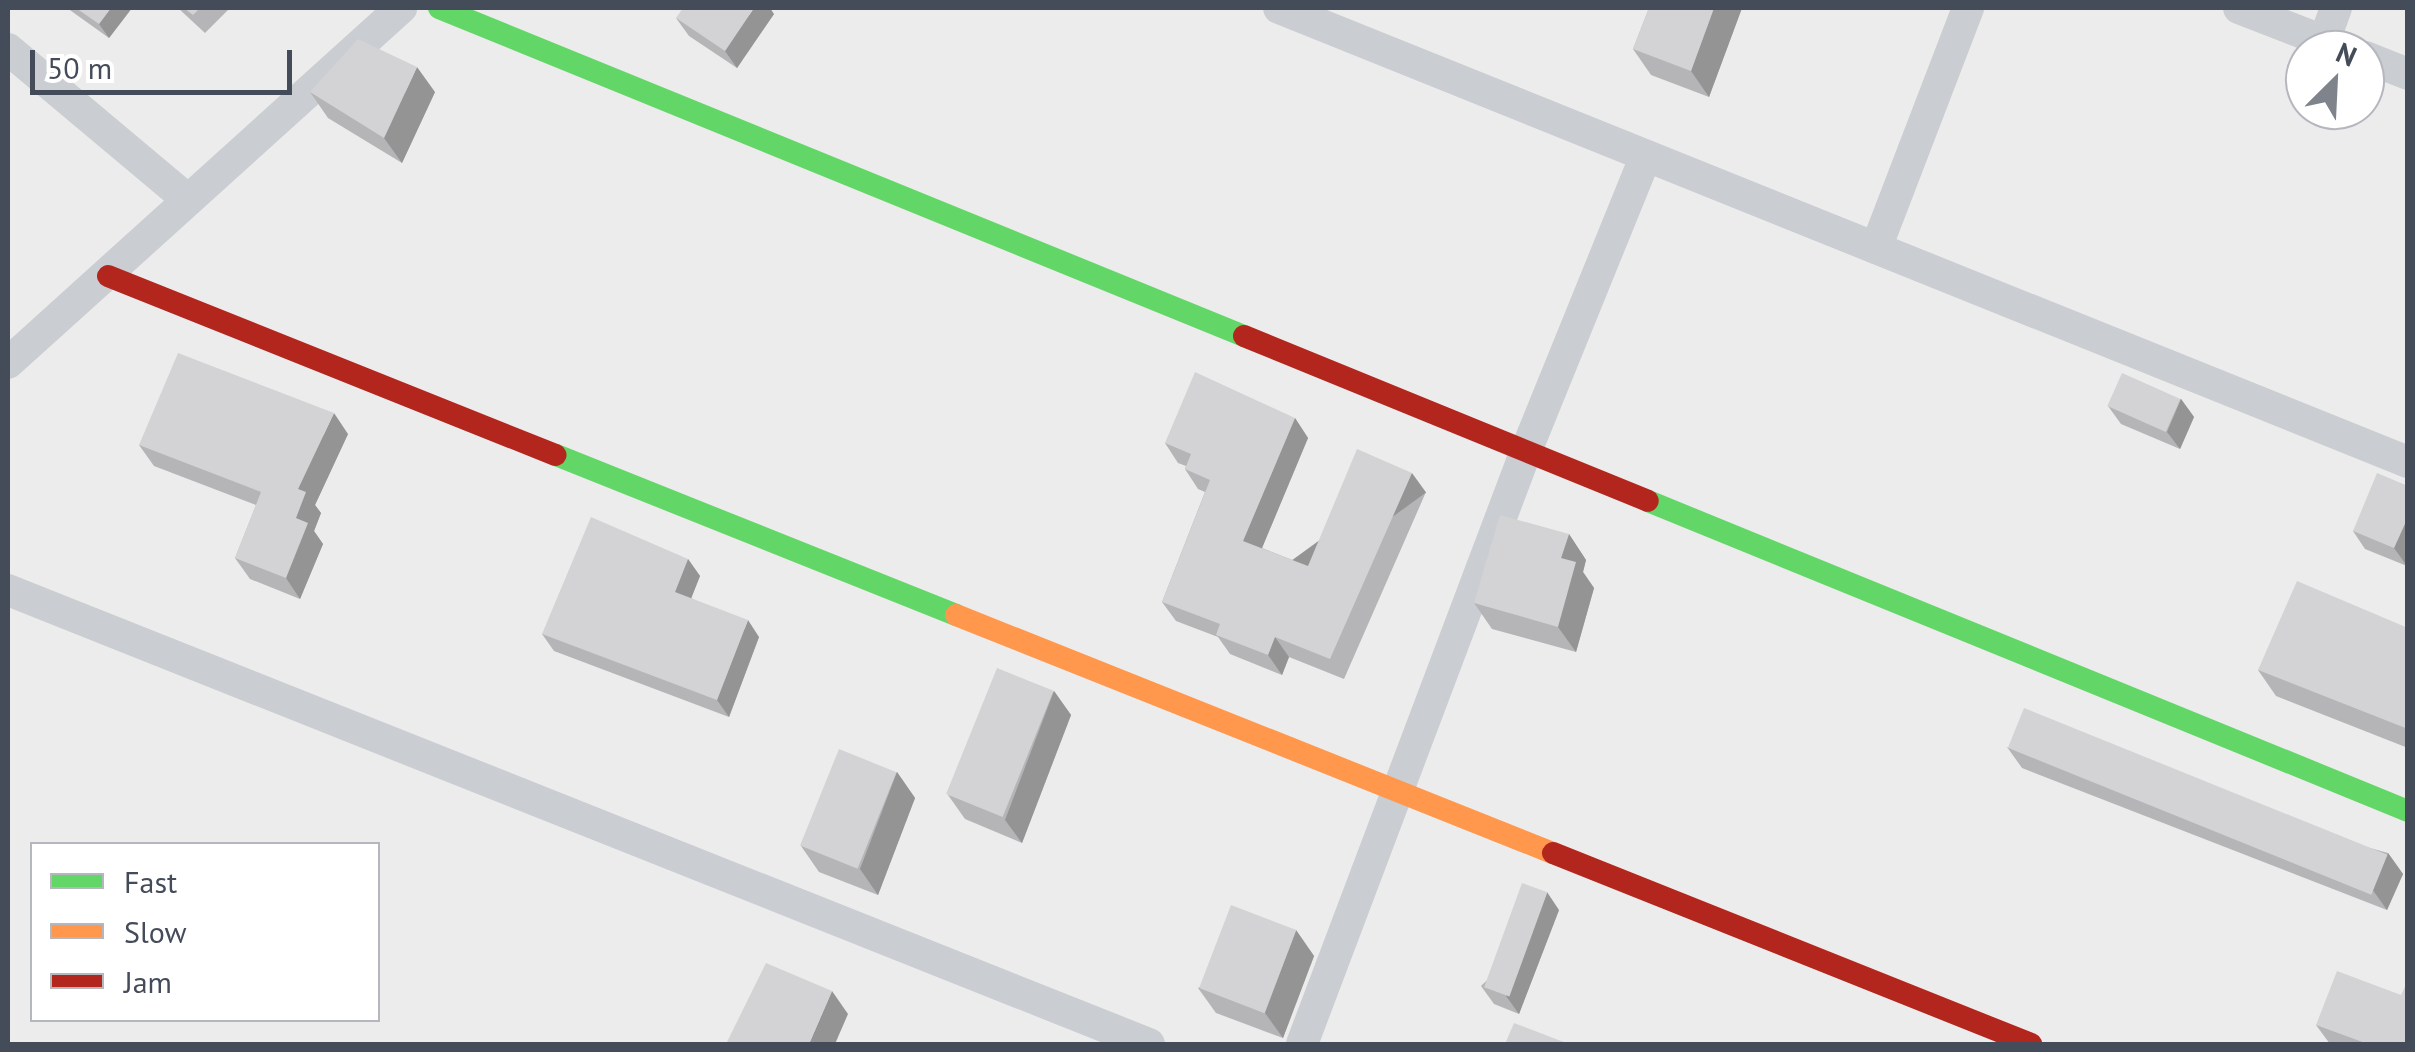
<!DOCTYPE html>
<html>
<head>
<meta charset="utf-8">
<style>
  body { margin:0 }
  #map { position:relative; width:2415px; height:1052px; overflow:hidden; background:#edecec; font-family:"PT Sans",sans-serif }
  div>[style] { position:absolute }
  .street>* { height:32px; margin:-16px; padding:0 16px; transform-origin:16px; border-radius:16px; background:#cacdd1 }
  .fast>* { height:22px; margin:-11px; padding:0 11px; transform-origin:11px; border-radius:11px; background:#63d668 }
  .slow>* { height:22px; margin:-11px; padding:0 11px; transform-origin:11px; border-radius:11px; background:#ff974d }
  .jam>* { height:22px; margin:-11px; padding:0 11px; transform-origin:11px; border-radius:11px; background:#b3261e }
  .wall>* { inset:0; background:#b5b5b7 }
  .shaded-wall>* { inset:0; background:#949495; transform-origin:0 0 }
  .building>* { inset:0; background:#d3d3d5; transform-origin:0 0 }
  span { translate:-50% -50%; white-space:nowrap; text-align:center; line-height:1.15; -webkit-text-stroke:8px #fff; paint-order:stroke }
  .frame { position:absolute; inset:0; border:10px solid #444b59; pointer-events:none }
  .legend { position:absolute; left:30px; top:842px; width:350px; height:180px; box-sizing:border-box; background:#fff; border:2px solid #b4b7bd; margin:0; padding:12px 18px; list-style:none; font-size:30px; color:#444b59 }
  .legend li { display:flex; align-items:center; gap:20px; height:50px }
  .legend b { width:50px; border:2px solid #b4b7bd }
  .north { position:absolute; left:2285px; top:30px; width:100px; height:100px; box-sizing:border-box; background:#fff; border:2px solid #b4b7bd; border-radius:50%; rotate:24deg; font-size:28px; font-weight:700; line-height:40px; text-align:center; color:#444b59 }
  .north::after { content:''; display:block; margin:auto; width:35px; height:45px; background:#7f838c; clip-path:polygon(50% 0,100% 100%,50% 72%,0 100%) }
  .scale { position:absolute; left:30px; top:50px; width:262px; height:45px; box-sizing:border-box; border:5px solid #444b59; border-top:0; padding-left:12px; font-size:30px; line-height:35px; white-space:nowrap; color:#444b59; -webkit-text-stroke:8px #fff; paint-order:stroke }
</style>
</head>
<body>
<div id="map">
  <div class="street">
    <div style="left:1279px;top:8px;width:1217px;rotate:21.91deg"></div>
    <div style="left:2239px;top:8px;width:116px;rotate:21.3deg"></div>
    <div style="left:2324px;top:41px;width:35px;rotate:-70deg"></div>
    <div style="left:8px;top:49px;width:235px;rotate:40deg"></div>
    <div style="left:2365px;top:57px;width:46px;rotate:21.6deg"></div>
    <div style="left:1876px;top:248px;width:257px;rotate:-69deg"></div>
    <div style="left:8px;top:363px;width:530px;rotate:-42.09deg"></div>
    <div style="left:8px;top:590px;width:1228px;rotate:21.7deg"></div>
    <div style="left:1302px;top:1044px;width:634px;rotate:-69.31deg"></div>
    <div style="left:1526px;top:451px;width:318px;rotate:-67.9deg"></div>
  </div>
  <div class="fast">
    <div style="left:439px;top:8px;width:869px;rotate:22.17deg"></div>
    <div style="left:556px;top:455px;width:431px;rotate:21.8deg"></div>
    <div style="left:1648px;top:501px;width:821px;rotate:22.19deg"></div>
  </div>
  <div class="slow">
    <div style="left:956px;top:615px;width:643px;rotate:21.74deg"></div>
  </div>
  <div class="jam">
    <div style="left:108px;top:276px;width:482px;rotate:21.8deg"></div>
    <div style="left:1244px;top:336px;width:436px;rotate:22.2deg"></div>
    <div style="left:1553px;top:853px;width:515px;rotate:21.78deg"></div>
  </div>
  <div class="wall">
    <div style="clip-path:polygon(67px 8px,132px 8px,109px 38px)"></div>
    <div style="clip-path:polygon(178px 8px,230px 8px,205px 33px)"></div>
    <div style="clip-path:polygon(1649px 8px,1742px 8px,1709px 97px,1651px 75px,1633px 49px)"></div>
    <div style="clip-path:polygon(774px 14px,737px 68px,689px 36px,676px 18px)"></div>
    <div style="clip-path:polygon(310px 92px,435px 92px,402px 163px,328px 118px)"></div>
    <div style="clip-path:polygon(2181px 399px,2194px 417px,2180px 449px,2121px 424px,2108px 406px)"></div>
    <div style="clip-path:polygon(1295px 418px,1308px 438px,1262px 548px,1308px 566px,1426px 492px,1344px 679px,1289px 657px,1282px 675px,1230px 654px,1218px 637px,1176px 621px,1162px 602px,1205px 492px,1198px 489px,1185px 469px,1186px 466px,1178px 463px,1165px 443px)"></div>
    <div style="clip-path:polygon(348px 434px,315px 505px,321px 513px,314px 531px,323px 544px,300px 599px,250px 579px,235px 558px,256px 505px,154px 466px,139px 445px)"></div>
    <div style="clip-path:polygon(2408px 486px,2408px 564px,2407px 566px,2365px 549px,2353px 531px)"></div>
    <div style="clip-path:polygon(1569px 534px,1586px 560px,1583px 572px,1594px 588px,1576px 652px,1492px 629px,1474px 603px)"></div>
    <div style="clip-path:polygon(688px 559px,700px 576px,691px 598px,759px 637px,729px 717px,554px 651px,542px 634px)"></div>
    <div style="clip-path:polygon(2408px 628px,2408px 748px,2276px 696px,2258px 670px)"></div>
    <div style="clip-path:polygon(1054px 691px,1071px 715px,1022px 843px,965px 819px,948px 795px)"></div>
    <div style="clip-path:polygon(2007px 747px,2388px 853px,2403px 874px,2387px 910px,2022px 768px)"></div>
    <div style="clip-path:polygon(897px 772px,915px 798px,878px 895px,819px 872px,801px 846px)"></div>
    <div style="clip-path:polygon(1559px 910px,1519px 1014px,1494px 1004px,1481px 986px)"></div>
    <div style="clip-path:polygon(1296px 930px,1314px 956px,1283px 1038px,1216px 1013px,1198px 988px)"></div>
    <div style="clip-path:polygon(2401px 995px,2408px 1044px,2330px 1044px,2316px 1025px)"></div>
  </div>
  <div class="shaded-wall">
    <div style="clip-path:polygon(111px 8px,132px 8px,109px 38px,99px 24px)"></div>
    <div style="clip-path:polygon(754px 8px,770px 8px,774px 14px,737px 68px,725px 51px)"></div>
    <div style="clip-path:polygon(1714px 8px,1742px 8px,1709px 97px,1691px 71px)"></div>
    <div style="clip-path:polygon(417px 67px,435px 92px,402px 163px,384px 138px)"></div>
    <div style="clip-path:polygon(2181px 399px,2194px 417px,2180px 449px,2167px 432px)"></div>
    <div style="clip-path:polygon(334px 413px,348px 434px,315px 505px,321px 513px,314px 531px,323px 544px,300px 599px,286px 578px,296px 518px,298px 489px)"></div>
    <div style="clip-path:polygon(1295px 418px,1308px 438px,1257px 560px,1243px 541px)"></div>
    <div style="left:1412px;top:473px;width:24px;height:203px;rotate:54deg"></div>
    <div style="clip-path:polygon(2408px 517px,2408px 564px,2407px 566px,2394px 548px)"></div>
    <div style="clip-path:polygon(1569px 534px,1586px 560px,1583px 572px,1594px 588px,1576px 652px,1558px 627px,1561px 558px)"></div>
    <div style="clip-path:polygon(688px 559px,700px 576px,687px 609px,675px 592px)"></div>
    <div style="clip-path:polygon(748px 620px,759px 637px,729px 717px,717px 700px)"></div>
    <div style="clip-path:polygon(1275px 637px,1289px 657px,1282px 675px,1268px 655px)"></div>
    <div style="clip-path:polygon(1054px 691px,1071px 715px,1022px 843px,1005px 820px)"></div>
    <div style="clip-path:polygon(897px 772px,915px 798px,878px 895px,860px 869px)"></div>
    <div style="clip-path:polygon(2388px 853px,2403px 874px,2387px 910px,2372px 889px)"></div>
    <div style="clip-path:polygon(1547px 892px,1559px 910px,1519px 1014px,1506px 996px)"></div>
    <div style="clip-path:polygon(1296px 930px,1314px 956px,1283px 1038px,1265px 1013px)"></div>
    <div style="clip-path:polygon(832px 991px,848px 1014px,835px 1044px,809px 1044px)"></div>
  </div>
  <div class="building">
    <div style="clip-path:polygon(76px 8px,111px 8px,99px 24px)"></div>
    <div style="clip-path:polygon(184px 8px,200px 8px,193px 15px)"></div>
    <div style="clip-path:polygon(683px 8px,754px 8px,725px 51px,676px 18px)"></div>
    <div style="clip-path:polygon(1649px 8px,1714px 8px,1691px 71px,1633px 49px)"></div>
    <div style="clip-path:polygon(358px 39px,417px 67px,384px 138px,310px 92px)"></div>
    <div style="clip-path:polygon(178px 353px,334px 413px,298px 489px,306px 492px,296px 518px,308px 523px,286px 578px,235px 558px,261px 492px,139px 445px)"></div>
    <div style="clip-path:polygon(1195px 372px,1295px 418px,1243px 541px,1308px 566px,1357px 449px,1412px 473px,1330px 659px,1275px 637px,1268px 655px,1216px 635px,1220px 624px,1162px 602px,1210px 480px,1185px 469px,1191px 454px,1165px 443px)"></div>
    <div style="left:2122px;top:373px;width:64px;height:36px;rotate:24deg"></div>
    <div style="clip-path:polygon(2377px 473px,2408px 486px,2408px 517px,2394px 548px,2353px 531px)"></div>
    <div style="clip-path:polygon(1500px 515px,1569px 534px,1561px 558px,1576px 562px,1558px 627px,1474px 603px)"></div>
    <div style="clip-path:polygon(591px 517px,688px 559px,675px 592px,748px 620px,717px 700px,542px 634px)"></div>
    <div style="clip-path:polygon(2297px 581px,2408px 628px,2408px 729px,2258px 670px)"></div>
    <div style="left:997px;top:668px;width:61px;height:136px;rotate:22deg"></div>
    <div style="left:2024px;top:708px;width:392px;height:43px;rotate:22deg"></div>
    <div style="left:839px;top:749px;width:62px;height:104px;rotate:22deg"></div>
    <div style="left:1522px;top:883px;width:27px;height:111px;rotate:20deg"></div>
    <div style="left:1231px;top:905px;width:70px;height:89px;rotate:21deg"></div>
    <div style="clip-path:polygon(766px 963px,832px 991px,809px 1044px,726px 1044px)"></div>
    <div style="clip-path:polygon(2337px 971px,2401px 995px,2408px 980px,2408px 1044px,2368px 1044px,2316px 1025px)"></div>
    <div style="clip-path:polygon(1514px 1023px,1569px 1044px,1505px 1044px)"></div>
  </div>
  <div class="frame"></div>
  <ul class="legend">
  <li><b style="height:12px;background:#63d668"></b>Fast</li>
  <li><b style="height:12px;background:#ff974d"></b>Slow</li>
  <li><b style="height:12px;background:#b3261e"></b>Jam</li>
  </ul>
  <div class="north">N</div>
  <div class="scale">50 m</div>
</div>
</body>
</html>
